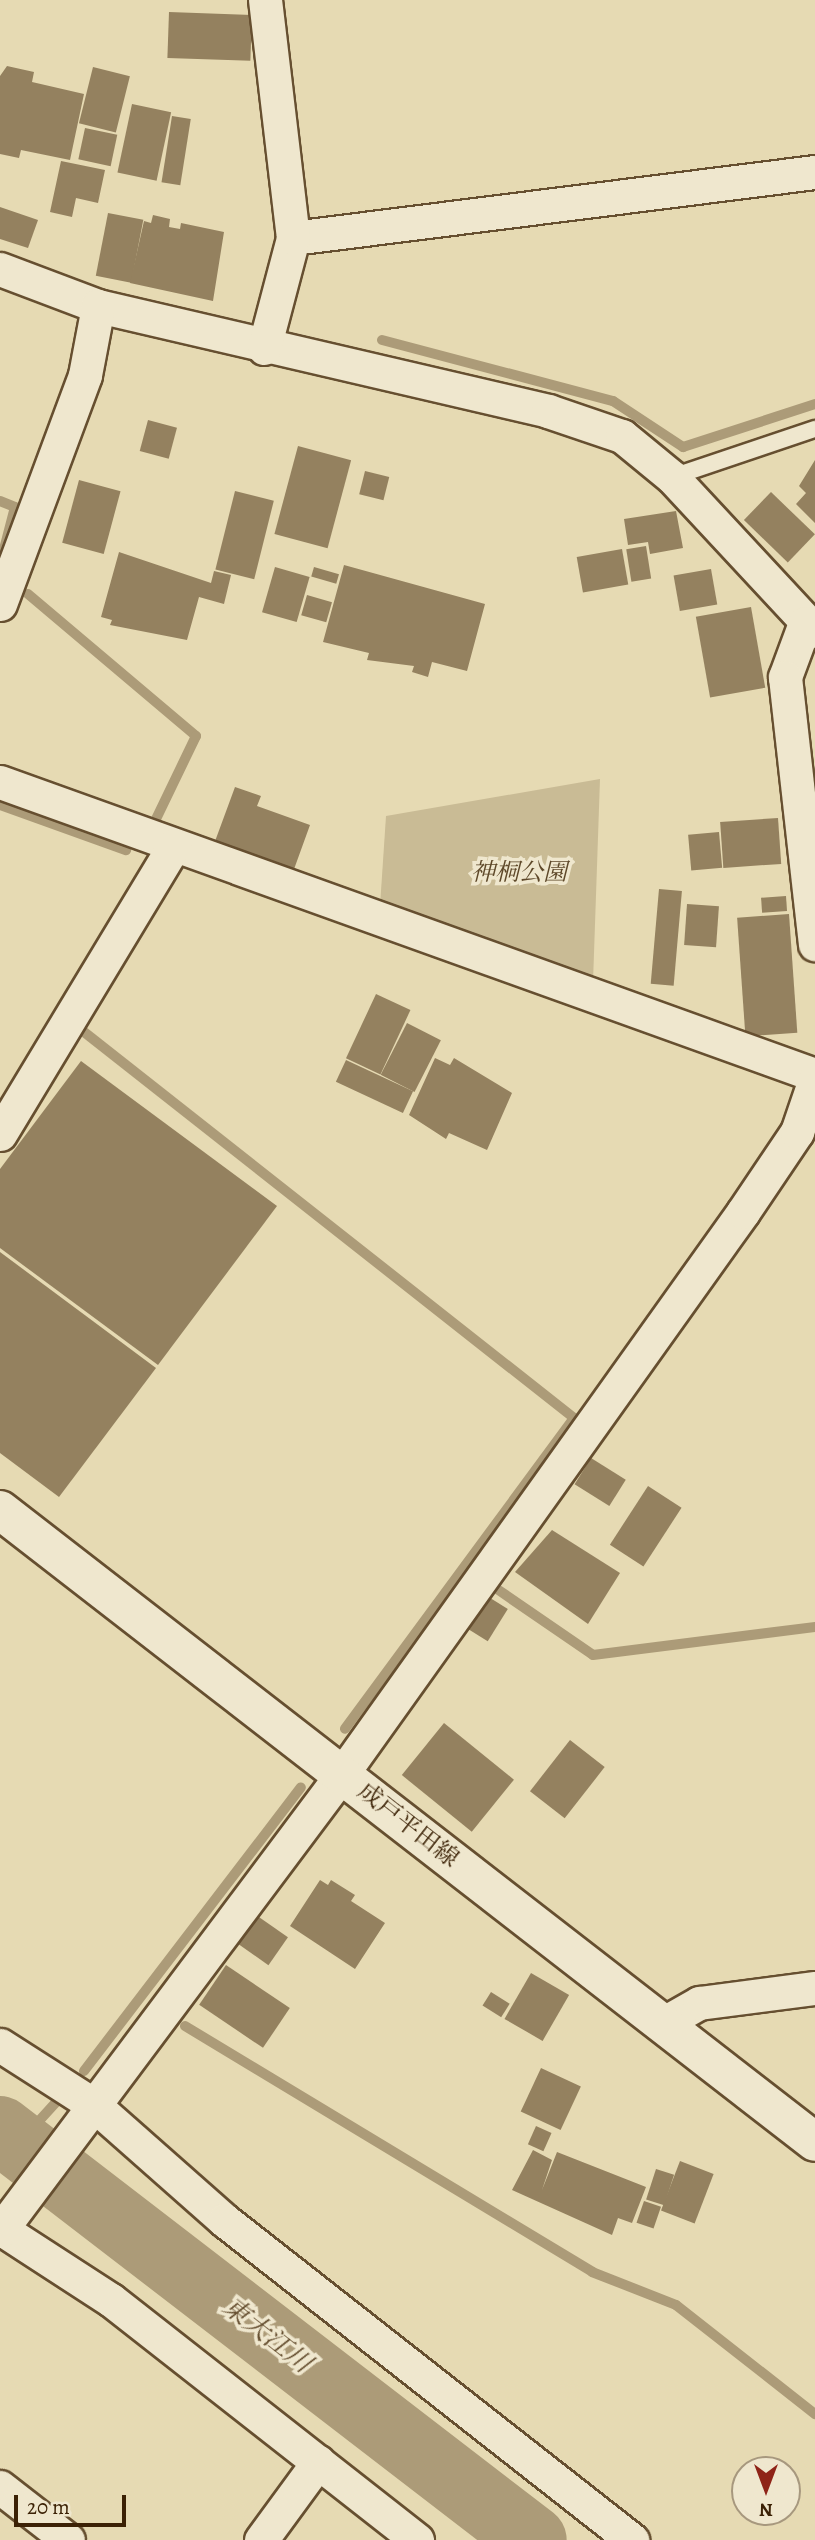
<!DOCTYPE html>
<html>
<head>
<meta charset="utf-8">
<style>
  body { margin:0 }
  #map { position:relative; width:815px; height:2540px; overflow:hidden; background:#e6dab3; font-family:Alegreya,"Noto Serif JP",serif }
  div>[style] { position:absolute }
  .green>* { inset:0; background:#c9bb95 }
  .stream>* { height:10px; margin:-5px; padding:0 5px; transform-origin:5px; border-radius:5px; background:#ac9b78 }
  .river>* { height:68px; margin:-34px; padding:0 34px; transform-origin:34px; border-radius:34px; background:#ac9b78 }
  .building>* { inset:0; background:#94815f; transform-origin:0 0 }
  .roads { filter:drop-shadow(2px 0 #664f30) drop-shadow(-2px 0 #664f30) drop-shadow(0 2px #664f30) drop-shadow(0 -2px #664f30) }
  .lane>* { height:16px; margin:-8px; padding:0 8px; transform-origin:8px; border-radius:8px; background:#efe7ce }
  .street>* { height:33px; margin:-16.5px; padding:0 16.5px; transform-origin:16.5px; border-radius:16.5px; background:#efe7ce }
  .secondary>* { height:38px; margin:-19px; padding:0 19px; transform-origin:19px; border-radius:19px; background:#efe7ce }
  span { translate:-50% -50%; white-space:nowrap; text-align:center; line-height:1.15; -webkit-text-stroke:7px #efe7ce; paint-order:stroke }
  .park-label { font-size:24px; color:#5e4829; font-style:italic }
  .street-label { font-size:24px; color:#3b2105 }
  .water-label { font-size:26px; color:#634c2d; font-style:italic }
  .north { position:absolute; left:731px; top:2456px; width:70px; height:70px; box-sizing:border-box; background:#efe7ce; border:2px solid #a7987e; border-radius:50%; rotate:180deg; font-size:19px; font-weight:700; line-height:28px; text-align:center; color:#3b2105 }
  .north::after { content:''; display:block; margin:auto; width:24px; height:32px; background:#8f2418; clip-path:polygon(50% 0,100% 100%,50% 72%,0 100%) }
  .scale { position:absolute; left:14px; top:2495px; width:112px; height:32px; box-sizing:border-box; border:4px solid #3b2105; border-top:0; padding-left:9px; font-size:21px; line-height:24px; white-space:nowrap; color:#3b2105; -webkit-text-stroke:5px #efe7ce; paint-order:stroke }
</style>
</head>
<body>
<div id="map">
  <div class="green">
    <div style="clip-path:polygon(600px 779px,593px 982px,380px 906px,386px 816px)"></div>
  </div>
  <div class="stream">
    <div style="left:382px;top:340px;width:239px;rotate:14.8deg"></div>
    <div style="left:613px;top:401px;width:84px;rotate:33.3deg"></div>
    <div style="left:683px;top:447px;width:139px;rotate:-18deg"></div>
    <div style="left:0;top:501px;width:16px;rotate:22deg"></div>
    <div style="left:15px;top:507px;width:48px;rotate:104.6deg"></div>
    <div style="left:28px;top:594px;width:220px;rotate:40.2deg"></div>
    <div style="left:196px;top:736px;width:92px;rotate:115.7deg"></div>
    <div style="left:0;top:805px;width:134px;rotate:19.7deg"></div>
    <div style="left:79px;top:1028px;width:630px;rotate:38.23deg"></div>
    <div style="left:574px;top:1418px;width:386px;rotate:126.4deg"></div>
    <div style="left:497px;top:1589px;width:116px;rotate:34.5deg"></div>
    <div style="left:593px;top:1655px;width:224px;rotate:-7.2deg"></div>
    <div style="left:185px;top:2026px;width:476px;rotate:31.1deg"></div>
    <div style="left:592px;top:2272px;width:90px;rotate:21.4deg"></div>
    <div style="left:676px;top:2305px;width:177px;rotate:38.1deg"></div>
    <div style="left:84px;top:2071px;width:357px;rotate:-52.6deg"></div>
    <div style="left:18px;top:2144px;width:61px;rotate:-47.7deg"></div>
  </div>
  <div class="river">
    <div style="left:0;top:2130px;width:672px;rotate:37.57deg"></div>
  </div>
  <div class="building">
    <div style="left:169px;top:12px;width:83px;height:46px;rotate:2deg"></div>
    <div style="clip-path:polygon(7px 66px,34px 72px,32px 82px,84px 94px,70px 160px,21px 150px,19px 158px,0 154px,0 76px)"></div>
    <div style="left:93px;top:67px;width:38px;height:58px;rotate:14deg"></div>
    <div style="left:132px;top:104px;width:40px;height:70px;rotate:12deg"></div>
    <div style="left:172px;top:116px;width:19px;height:67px;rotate:9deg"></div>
    <div style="left:85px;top:128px;width:33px;height:32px;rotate:12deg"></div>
    <div style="clip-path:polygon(61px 161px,105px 170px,98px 203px,76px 198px,72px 217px,50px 212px)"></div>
    <div style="clip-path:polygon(0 207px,38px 220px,28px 248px,0 239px)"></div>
    <div style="left:108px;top:213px;width:36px;height:64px;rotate:11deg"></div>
    <div style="clip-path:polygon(153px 215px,170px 219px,169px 227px,180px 229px,181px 223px,224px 232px,213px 301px,130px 283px,144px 221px,151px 223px)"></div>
    <div style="left:148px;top:420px;width:30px;height:32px;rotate:15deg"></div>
    <div style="left:298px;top:446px;width:55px;height:91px;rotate:15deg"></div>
    <div style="clip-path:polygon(815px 460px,815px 523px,796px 504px,806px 493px,799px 486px)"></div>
    <div style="left:365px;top:471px;width:25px;height:24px;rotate:14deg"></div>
    <div style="left:79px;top:480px;width:43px;height:65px;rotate:15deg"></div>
    <div style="left:235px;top:491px;width:40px;height:81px;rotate:14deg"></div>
    <div style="left:771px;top:492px;width:61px;height:39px;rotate:44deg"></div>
    <div style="clip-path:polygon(676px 511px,683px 548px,650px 554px,648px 542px,628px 545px,624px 519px)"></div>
    <div style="left:646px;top:546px;width:33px;height:20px;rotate:81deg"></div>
    <div style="left:622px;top:549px;width:36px;height:46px;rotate:80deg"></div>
    <div style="clip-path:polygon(119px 552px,211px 583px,214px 571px,231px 575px,224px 604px,199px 597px,187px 640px,110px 625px,112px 620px,101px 617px)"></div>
    <div style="clip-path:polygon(344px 565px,485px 604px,467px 671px,432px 662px,428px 677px,412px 672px,414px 666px,367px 660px,369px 653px,323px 642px)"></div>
    <div style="left:275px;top:567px;width:36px;height:47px;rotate:16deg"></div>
    <div style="left:314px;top:567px;width:26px;height:10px;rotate:16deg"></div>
    <div style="left:711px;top:569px;width:36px;height:38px;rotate:80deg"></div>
    <div style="left:307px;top:595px;width:26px;height:21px;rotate:16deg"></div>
    <div style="left:751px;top:607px;width:82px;height:56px;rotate:80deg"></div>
    <div style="clip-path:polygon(235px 787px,261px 796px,257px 806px,310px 825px,293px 872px,214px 844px)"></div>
    <div style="left:778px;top:818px;width:46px;height:58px;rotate:86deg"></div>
    <div style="left:719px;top:832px;width:36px;height:31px;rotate:85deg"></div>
    <div style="left:659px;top:889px;width:23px;height:95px;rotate:5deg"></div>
    <div style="left:786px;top:896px;width:15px;height:25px;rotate:86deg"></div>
    <div style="left:687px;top:904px;width:32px;height:41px;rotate:4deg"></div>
    <div style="left:789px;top:914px;width:119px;height:52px;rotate:86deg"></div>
    <div style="left:376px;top:994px;width:38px;height:71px;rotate:25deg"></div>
    <div style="left:407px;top:1023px;width:38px;height:58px;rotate:27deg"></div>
    <div style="clip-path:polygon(435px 1058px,450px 1065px,454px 1058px,512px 1093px,487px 1150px,449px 1133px,446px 1139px,409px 1115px)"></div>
    <div style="left:346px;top:1060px;width:74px;height:24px;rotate:25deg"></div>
    <div style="clip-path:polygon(81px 1061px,277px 1206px,158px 1365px,0 1248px,0 1169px)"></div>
    <div style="clip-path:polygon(0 1252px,156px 1368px,59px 1497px,0 1453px)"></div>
    <div style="left:591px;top:1458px;width:41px;height:31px;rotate:32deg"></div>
    <div style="left:648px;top:1486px;width:40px;height:70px;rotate:33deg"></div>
    <div style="clip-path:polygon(552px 1530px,620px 1573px,588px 1624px,515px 1572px)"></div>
    <div style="left:479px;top:1591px;width:34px;height:38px;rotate:32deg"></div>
    <div style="left:444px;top:1723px;width:90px;height:67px;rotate:39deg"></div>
    <div style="left:570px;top:1740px;width:44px;height:65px;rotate:38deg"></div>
    <div style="clip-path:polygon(320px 1880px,328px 1885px,331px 1880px,355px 1895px,351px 1901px,385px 1923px,355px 1969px,290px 1926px)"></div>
    <div style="left:256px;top:1915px;width:39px;height:34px;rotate:35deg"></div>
    <div style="left:226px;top:1965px;width:77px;height:48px;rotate:34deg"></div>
    <div style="left:531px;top:1973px;width:44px;height:53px;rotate:30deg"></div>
    <div style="left:491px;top:1992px;width:22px;height:16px;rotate:32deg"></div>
    <div style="left:541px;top:2068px;width:44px;height:48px;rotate:25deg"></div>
    <div style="left:536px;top:2126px;width:17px;height:20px;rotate:24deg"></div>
    <div style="clip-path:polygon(533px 2150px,552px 2160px,542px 2190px,557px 2152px,646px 2187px,632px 2223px,618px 2218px,612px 2235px,512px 2190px)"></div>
    <div style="left:680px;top:2161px;width:36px;height:53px;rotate:21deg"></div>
    <div style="left:656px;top:2169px;width:19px;height:32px;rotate:18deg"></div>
    <div style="left:644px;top:2201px;width:18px;height:23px;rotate:19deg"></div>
  </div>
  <div class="roads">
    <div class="lane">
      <div style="left:672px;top:477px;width:151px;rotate:-18.6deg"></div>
    </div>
    <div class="street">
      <div style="left:293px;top:238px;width:526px;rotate:-7.21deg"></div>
      <div style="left:0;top:269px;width:105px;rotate:20.7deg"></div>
      <div style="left:98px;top:306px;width:462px;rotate:13.1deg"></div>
      <div style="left:548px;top:411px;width:78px;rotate:18.7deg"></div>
      <div style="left:622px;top:436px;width:65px;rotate:39.4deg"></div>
      <div style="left:672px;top:477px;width:210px;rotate:47.1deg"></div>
      <div style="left:264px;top:348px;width:114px;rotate:-75.2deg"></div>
      <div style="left:293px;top:238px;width:240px;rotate:-96.7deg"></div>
      <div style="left:0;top:604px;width:244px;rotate:-69.6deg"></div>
      <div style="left:85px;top:375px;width:70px;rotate:-79.3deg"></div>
      <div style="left:805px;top:623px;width:58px;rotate:110.3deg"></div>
      <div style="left:785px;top:677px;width:269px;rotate:83.6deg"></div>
      <div style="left:0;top:782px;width:866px;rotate:19.77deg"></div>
      <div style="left:0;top:1134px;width:337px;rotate:-58.9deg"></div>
      <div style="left:662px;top:2024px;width:43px;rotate:-29.6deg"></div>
      <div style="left:699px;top:2003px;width:117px;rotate:-7.4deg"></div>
      <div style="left:0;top:2045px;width:112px;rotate:32.6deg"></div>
      <div style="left:94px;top:2105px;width:174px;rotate:41.5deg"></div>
      <div style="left:224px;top:2220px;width:519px;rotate:38.11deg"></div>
      <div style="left:0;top:2228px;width:132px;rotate:33deg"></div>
      <div style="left:111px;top:2300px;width:389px;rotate:38.1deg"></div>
      <div style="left:0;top:2231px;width:571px;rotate:-53.19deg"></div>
      <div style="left:342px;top:1774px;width:690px;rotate:-54.49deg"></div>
      <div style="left:743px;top:1212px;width:97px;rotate:-56deg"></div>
      <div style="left:797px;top:1132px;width:56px;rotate:-71.2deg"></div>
      <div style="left:0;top:2487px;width:86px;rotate:37.9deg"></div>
      <div style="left:261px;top:2540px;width:97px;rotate:-53.8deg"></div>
    </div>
    <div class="secondary">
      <div style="left:0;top:1510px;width:1031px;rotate:37.79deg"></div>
    </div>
  </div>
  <div class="park-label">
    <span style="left:519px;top:873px">神桐公園</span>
  </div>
  <div class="street-label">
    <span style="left:408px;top:1825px;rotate:38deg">成戸平田線</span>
  </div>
  <div class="water-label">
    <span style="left:267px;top:2335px;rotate:38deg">東大江川</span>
  </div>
  <div class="north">N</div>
  <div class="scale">20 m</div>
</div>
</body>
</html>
